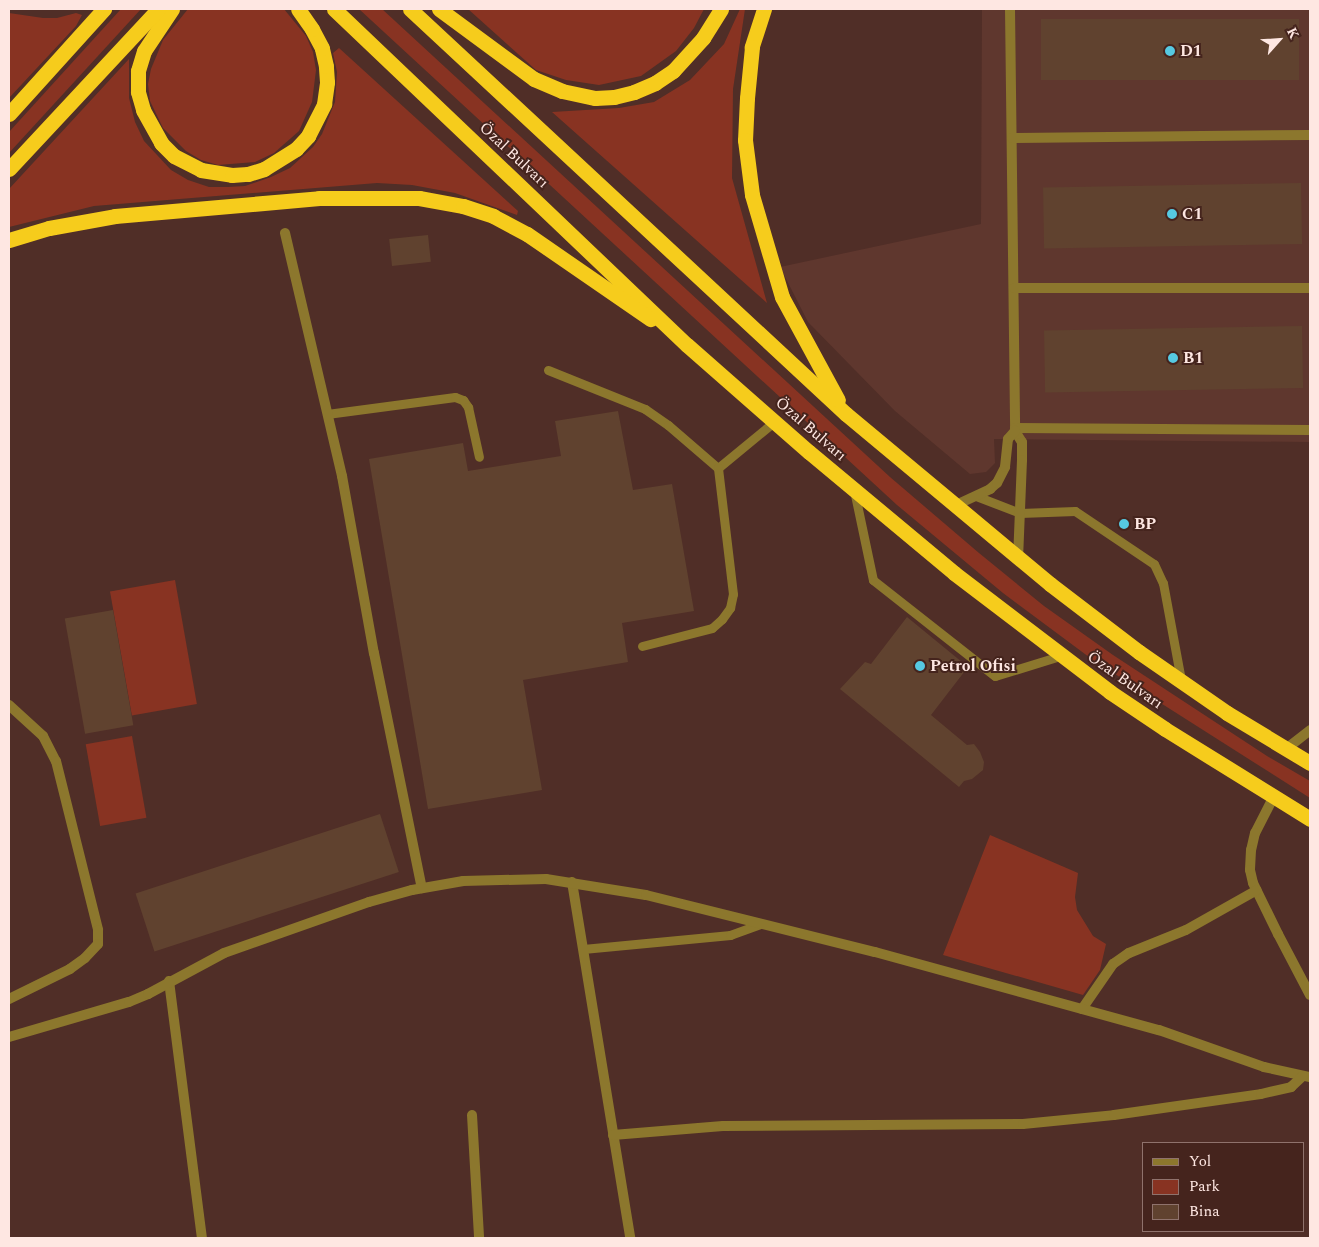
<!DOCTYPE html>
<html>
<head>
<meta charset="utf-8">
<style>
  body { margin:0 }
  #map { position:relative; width:1319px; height:1247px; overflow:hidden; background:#502e27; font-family:Spectral,serif }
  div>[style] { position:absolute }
  .built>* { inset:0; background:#5f372e }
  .green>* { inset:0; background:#832; transform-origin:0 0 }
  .building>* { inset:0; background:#60422f; transform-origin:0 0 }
  .lane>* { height:9px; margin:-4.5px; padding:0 4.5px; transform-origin:4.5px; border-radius:4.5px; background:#8c772d }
  .street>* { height:10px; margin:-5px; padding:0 5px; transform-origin:5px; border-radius:5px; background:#8c772d }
  .highway>* { height:15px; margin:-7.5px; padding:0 7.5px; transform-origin:7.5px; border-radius:7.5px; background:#f6cc1c }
  .dots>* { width:14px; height:14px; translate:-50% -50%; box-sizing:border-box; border:2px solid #45241d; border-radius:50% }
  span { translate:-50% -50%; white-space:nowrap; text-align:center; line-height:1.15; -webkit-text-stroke:4px #45241d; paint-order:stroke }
  .poi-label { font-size:16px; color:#fee7e2; font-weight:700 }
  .left { translate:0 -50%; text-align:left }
  .street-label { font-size:16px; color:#fee7e2 }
  .frame { position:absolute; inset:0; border:10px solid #fee7e2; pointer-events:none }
  .legend { position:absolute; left:1142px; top:1142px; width:162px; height:90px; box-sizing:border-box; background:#45241d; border:1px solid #8f726c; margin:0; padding:6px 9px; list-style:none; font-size:15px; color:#fee7e2 }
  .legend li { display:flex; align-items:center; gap:10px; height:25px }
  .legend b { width:25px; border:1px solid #8f726c }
  .north { position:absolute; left:1254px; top:15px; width:50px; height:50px; -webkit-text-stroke:4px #45241d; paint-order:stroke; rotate:64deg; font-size:14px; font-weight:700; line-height:20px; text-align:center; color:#fee7e2 }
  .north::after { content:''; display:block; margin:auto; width:18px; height:22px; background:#fee7e2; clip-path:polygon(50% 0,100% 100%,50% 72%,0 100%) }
</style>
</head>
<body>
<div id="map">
  <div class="built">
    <div style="clip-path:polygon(982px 9px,1310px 9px,1310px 442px,994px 439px,995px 463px,986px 472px,970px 474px,895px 411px,808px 322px,780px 267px,981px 224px)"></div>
  </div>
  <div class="green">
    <div style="clip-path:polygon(121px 9px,141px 9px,9px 153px,9px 132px)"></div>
    <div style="clip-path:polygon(188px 9px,284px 9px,306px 36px,313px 52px,316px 70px,312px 102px,299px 131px,274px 153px,255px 162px,218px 165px,201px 160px,186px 151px,163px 128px,150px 101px,148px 84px,151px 69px,163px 40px)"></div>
    <div style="clip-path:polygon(359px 9px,382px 9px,890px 477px,979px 553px,1044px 606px,1113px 655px,1267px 756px,1310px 781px,1310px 798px,1093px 660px,1003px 593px,897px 505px)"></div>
    <div style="clip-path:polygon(468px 9px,704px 9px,694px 28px,676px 51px,641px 76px,599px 85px,566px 80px,536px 70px)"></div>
    <div style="clip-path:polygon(740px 9px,745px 9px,733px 89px,732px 178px,767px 303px,552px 112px,619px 108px,654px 102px,690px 80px,724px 44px)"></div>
    <div style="clip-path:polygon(9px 13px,43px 18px,57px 18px,76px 13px,82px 15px,76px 26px,9px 98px)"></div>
    <div style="clip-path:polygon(339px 48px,518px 211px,517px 215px,455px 193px,412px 185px,377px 183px,94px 206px,9px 227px,9px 189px,129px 59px,129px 98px,135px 122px,144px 141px,171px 170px,188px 180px,209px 187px,228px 187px,245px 186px,271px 177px,290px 168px,313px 147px,322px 134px,335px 102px,337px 72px,333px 53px)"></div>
    <div style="left:175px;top:580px;width:126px;height:66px;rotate:80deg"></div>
    <div style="left:132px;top:736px;width:83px;height:47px;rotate:80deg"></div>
    <div style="clip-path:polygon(990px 835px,1078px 873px,1075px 897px,1077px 910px,1093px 936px,1106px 944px,1100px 970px,1083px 995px,943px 955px)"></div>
  </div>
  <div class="building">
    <div style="left:1299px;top:19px;width:61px;height:258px;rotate:90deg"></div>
    <div style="left:1301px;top:183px;width:61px;height:258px;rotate:89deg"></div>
    <div style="left:428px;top:235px;width:27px;height:39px;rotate:84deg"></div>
    <div style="left:1302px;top:326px;width:62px;height:258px;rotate:89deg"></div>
    <div style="clip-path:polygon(618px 411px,633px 490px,672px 484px,694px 611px,622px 623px,628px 662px,523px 680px,542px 790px,428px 809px,369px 459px,463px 443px,468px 471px,561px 456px,555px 421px)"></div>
    <div style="left:113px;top:610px;width:117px;height:49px;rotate:80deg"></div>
    <div style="clip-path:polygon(907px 617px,968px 667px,931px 715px,967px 745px,974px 744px,980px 752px,984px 762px,983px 770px,972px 779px,964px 781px,959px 787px,840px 689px,865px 662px,871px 664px)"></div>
    <div style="left:380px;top:814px;width:61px;height:257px;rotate:72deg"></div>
  </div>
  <div class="lane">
    <div style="left:548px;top:370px;width:105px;rotate:21.9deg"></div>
    <div style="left:645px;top:409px;width:28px;rotate:35deg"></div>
    <div style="left:668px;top:425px;width:66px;rotate:40.7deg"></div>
    <div style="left:718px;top:468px;width:74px;rotate:-39.5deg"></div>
    <div style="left:327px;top:414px;width:129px;rotate:-7.6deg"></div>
    <div style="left:455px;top:397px;width:9px;rotate:21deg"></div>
    <div style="left:463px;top:400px;width:9px;rotate:54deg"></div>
    <div style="left:468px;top:407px;width:51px;rotate:77.6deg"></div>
    <div style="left:854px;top:490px;width:92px;rotate:78.1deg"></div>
    <div style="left:873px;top:580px;width:155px;rotate:38.2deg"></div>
    <div style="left:995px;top:676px;width:68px;rotate:-17.1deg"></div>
    <div style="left:976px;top:496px;width:47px;rotate:21.1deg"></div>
    <div style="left:1020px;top:513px;width:55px;rotate:-2.1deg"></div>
    <div style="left:1075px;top:511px;width:95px;rotate:33.9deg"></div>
    <div style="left:1154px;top:564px;width:21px;rotate:65deg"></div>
    <div style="left:1163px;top:583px;width:99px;rotate:79.5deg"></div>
    <div style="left:642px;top:646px;width:72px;rotate:-14.4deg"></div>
    <div style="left:712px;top:628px;width:13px;rotate:-42deg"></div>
    <div style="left:722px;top:619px;width:14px;rotate:-54deg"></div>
    <div style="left:730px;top:608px;width:14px;rotate:-78deg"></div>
    <div style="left:733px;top:594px;width:127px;rotate:-96.8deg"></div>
    <div style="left:583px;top:949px;width:148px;rotate:-5.4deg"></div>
    <div style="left:730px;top:935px;width:33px;rotate:-20deg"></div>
  </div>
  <div class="street">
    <div style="left:1010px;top:9px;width:422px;rotate:89.3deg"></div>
    <div style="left:1015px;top:431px;width:13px;rotate:58deg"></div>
    <div style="left:1022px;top:442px;width:18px;rotate:90deg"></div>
    <div style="left:1022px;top:460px;width:98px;rotate:92.3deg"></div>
    <div style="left:1012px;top:138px;width:298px;rotate:-0.6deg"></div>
    <div style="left:285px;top:233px;width:250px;rotate:76.8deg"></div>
    <div style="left:342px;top:476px;width:180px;rotate:79.8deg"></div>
    <div style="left:374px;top:653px;width:240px;rotate:78.5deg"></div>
    <div style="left:1014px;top:288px;width:296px"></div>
    <div style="left:1015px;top:428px;width:295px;rotate:0.4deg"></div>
    <div style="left:956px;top:505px;width:38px;rotate:-25deg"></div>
    <div style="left:990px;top:489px;width:9px;rotate:-41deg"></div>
    <div style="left:997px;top:483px;width:18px;rotate:-63deg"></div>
    <div style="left:1005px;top:467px;width:28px;rotate:-84deg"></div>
    <div style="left:1008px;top:439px;width:11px;rotate:-49deg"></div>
    <div style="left:9px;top:705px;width:46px;rotate:42.4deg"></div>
    <div style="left:43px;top:736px;width:28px;rotate:63deg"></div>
    <div style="left:56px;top:761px;width:174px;rotate:76deg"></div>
    <div style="left:98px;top:930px;width:14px;rotate:90deg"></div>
    <div style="left:98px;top:944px;width:19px;rotate:133deg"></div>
    <div style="left:85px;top:958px;width:19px;rotate:144deg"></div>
    <div style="left:70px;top:969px;width:68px;rotate:153.8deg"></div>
    <div style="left:1286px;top:749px;width:31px;rotate:-38deg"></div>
    <div style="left:1273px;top:798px;width:39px;rotate:117deg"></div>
    <div style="left:1255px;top:833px;width:17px;rotate:103deg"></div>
    <div style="left:1251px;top:850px;width:20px;rotate:93deg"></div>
    <div style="left:1250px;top:870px;width:13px;rotate:77deg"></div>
    <div style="left:1253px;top:883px;width:57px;rotate:63.9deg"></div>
    <div style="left:1278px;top:934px;width:69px;rotate:62.3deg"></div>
    <div style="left:572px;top:882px;width:361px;rotate:80.7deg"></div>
    <div style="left:169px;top:981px;width:259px;rotate:82.7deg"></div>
    <div style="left:1082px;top:1009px;width:55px;rotate:-55.4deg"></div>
    <div style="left:1113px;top:964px;width:19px;rotate:-35deg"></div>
    <div style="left:1129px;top:953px;width:61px;rotate:-22deg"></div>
    <div style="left:1186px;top:930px;width:81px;rotate:-29.4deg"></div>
    <div style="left:9px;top:1037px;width:125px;rotate:-16.3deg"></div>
    <div style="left:129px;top:1002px;width:21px;rotate:-23deg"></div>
    <div style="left:148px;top:994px;width:86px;rotate:-28.3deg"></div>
    <div style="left:224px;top:953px;width:154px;rotate:-19.4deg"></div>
    <div style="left:369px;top:902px;width:45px;rotate:-15.6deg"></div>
    <div style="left:412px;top:890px;width:52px;rotate:-10deg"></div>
    <div style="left:463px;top:881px;width:83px;rotate:-1.4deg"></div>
    <div style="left:546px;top:879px;width:101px;rotate:9.1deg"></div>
    <div style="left:646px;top:895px;width:236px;rotate:14deg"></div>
    <div style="left:875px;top:952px;width:295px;rotate:15.4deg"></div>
    <div style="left:1159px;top:1030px;width:111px;rotate:19.4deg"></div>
    <div style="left:1264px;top:1067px;width:47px;rotate:12.3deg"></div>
    <div style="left:472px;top:1115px;width:123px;rotate:86.7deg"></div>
    <div style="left:613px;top:1135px;width:110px;rotate:-4.7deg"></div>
    <div style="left:723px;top:1126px;width:300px;rotate:-0.4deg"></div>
    <div style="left:1023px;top:1124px;width:91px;rotate:-5.6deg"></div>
    <div style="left:1114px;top:1115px;width:148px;rotate:-8.1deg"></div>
    <div style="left:1261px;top:1094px;width:31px;rotate:-13deg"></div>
    <div style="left:1291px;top:1087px;width:16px;rotate:-43deg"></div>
  </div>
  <div class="highway">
    <div style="left:172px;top:9px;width:50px;rotate:123.7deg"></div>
    <div style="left:144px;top:51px;width:21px;rotate:107deg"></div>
    <div style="left:138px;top:71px;width:21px;rotate:90deg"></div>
    <div style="left:138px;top:92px;width:19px;rotate:74deg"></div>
    <div style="left:143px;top:110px;width:38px;rotate:61deg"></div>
    <div style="left:161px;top:143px;width:18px;rotate:45deg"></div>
    <div style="left:174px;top:156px;width:30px;rotate:27deg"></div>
    <div style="left:201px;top:170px;width:31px;rotate:9deg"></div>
    <div style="left:232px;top:175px;width:16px;rotate:-4deg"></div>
    <div style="left:248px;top:174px;width:17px;rotate:-17deg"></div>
    <div style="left:264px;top:169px;width:38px;rotate:-32deg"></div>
    <div style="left:296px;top:149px;width:18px;rotate:-47deg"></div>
    <div style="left:308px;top:136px;width:36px;rotate:-63deg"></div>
    <div style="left:324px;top:104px;width:22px;rotate:-82deg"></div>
    <div style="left:327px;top:82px;width:16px;rotate:-94deg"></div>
    <div style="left:326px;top:66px;width:18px;rotate:-103deg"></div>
    <div style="left:322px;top:48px;width:21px;rotate:-118deg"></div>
    <div style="left:312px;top:29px;width:24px;rotate:-125deg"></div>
    <div style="left:334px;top:9px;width:487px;rotate:43.6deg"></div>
    <div style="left:687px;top:345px;width:162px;rotate:41.3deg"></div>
    <div style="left:809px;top:452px;width:189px;rotate:39.8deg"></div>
    <div style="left:954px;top:573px;width:196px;rotate:37.3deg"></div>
    <div style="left:1110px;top:692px;width:66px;rotate:33.9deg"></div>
    <div style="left:1165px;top:729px;width:171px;rotate:31.8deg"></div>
    <div style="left:410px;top:9px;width:595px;rotate:42.89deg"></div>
    <div style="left:846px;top:414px;width:266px;rotate:39.8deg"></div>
    <div style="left:1050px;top:584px;width:112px;rotate:37.4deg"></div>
    <div style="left:1139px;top:652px;width:107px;rotate:34.7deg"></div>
    <div style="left:1227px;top:713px;width:97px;rotate:31.1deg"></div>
    <div style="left:439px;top:9px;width:118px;rotate:36.4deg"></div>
    <div style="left:534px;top:79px;width:30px;rotate:23deg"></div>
    <div style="left:562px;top:91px;width:34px;rotate:12deg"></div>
    <div style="left:595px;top:98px;width:19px;rotate:-3deg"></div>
    <div style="left:614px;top:97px;width:21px;rotate:-14deg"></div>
    <div style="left:634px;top:92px;width:23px;rotate:-23deg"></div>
    <div style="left:655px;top:83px;width:22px;rotate:-34deg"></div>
    <div style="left:673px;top:71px;width:45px;rotate:-47.7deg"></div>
    <div style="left:703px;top:38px;width:34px;rotate:-58deg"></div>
    <div style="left:764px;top:9px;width:40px;rotate:108deg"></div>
    <div style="left:752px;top:47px;width:51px;rotate:95.6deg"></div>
    <div style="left:747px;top:98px;width:42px;rotate:92.7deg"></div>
    <div style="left:745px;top:140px;width:55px;rotate:82.7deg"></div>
    <div style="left:752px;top:195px;width:106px;rotate:73.6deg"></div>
    <div style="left:782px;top:297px;width:117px;rotate:61.5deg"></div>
    <div style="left:9px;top:114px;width:142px;rotate:-47.9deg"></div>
    <div style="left:9px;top:169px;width:219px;rotate:-47deg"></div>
    <div style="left:9px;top:240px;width:42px;rotate:-16.7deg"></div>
    <div style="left:49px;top:228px;width:67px;rotate:-10.3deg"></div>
    <div style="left:115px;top:216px;width:205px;rotate:-5deg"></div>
    <div style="left:319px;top:198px;width:100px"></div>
    <div style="left:419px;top:198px;width:45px;rotate:10.3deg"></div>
    <div style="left:463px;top:206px;width:32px;rotate:18deg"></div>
    <div style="left:493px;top:216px;width:38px;rotate:28deg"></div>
    <div style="left:527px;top:234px;width:150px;rotate:34.6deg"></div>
  </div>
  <div class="dots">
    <div style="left:1170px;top:51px;background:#56c9e1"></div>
    <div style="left:1172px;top:214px;background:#56c9e1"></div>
    <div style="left:1173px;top:358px;background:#56c9e1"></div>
    <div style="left:1124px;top:524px;background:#56c9e1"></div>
    <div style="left:920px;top:666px;background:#56c9e1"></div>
  </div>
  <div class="poi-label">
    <span class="left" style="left:1180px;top:51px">D1</span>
    <span class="left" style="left:1182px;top:214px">C1</span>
    <span class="left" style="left:1183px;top:358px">B1</span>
    <span class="left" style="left:1134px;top:524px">BP</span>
    <span class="left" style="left:930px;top:666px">Petrol Ofisi</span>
  </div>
  <div class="street-label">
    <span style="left:514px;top:155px;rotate:43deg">Özal Bulvarı</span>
    <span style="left:811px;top:429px;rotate:41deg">Özal Bulvarı</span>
    <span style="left:1125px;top:680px;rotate:35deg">Özal Bulvarı</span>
  </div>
  <div class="frame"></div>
  <ul class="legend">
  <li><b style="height:6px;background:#8c772d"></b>Yol</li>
  <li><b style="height:14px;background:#832"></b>Park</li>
  <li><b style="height:14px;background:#60422f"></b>Bina</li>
  </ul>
  <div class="north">K</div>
</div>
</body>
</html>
